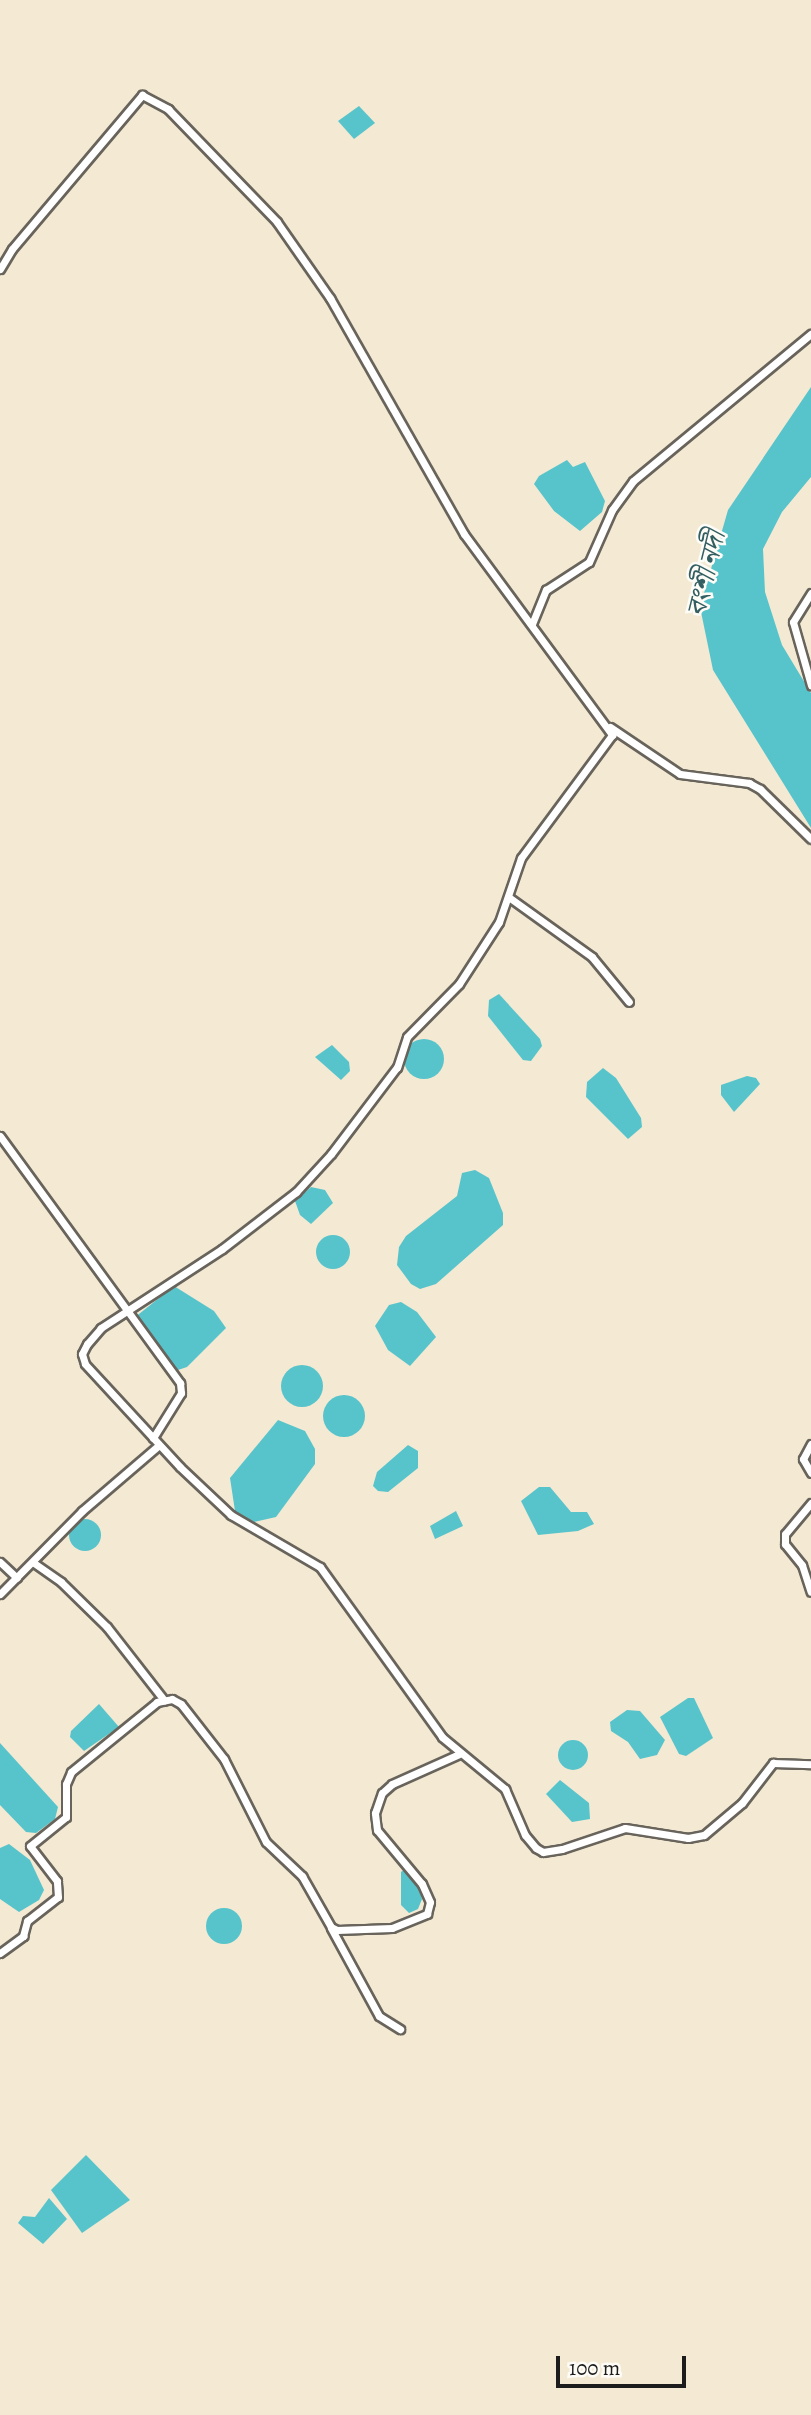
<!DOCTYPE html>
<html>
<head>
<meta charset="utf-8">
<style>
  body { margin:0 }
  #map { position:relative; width:811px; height:2415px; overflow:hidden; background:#f4e9d2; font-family:Alegreya,"Noto Serif Bengali",serif }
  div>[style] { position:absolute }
  .water>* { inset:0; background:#57c4cc }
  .round { border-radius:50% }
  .roads { filter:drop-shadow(2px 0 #68645c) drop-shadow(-2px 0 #68645c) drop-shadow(0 2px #68645c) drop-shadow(0 -2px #68645c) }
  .minor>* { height:7px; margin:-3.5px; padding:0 3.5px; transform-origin:3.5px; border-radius:3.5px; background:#fff }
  span { translate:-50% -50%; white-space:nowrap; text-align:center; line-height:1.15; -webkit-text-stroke:5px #fdfcf7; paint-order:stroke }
  .water-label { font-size:28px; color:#345f62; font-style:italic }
  .scale { position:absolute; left:556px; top:2356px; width:130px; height:32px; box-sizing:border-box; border:4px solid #1c1c1c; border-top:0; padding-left:9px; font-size:21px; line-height:24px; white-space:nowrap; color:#1c1c1c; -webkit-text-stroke:5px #fdfcf7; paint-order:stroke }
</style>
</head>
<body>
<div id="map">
  <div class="water">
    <div style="clip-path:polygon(359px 106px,375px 123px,354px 139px,338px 121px)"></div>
    <div style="clip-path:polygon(811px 387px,811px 477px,782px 512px,763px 549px,765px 592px,782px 645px,811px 693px,811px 828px,713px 670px,700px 607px,728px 510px)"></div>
    <div style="clip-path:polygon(567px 460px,573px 467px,585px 462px,605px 501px,602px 512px,580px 531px,554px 511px,534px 484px,539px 476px)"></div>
    <div style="clip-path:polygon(499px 994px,540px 1039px,542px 1046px,531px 1061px,523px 1060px,488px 1016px,489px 1000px)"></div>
    <div class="round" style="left:404px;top:1039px;width:40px;height:40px"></div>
    <div style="clip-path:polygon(332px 1045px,349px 1062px,350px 1071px,341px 1080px,315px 1057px)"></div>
    <div style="clip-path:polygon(603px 1068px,616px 1078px,641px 1118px,642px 1127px,628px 1139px,586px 1097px,587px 1082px)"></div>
    <div style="clip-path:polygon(747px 1076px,756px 1078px,760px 1084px,734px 1112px,721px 1095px,721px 1085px)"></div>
    <div style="clip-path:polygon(475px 1170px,489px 1178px,503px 1213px,503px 1225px,436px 1284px,420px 1289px,411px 1284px,397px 1265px,399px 1247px,406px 1236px,457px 1196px,462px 1173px)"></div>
    <div style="clip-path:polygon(311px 1187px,325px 1190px,333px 1203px,311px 1224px,300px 1215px,295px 1201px)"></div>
    <div class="round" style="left:316px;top:1235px;width:34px;height:34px"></div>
    <div style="clip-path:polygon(174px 1286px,214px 1311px,226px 1328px,187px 1367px,178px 1370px,134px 1318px)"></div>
    <div style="clip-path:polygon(401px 1302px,417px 1312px,436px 1337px,410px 1366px,388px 1350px,375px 1326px,389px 1305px)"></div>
    <div class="round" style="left:281px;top:1365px;width:42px;height:42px"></div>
    <div class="round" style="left:323px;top:1395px;width:42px;height:42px"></div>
    <div style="clip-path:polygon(278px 1420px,305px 1431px,315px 1449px,315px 1464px,276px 1517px,254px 1522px,235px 1511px,230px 1478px)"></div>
    <div style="clip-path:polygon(408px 1445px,418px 1451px,418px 1468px,388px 1492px,378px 1491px,373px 1486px,377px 1472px)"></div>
    <div style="clip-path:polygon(539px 1487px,550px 1487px,571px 1512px,587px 1512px,594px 1524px,578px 1531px,538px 1535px,521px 1501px)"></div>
    <div style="clip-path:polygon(456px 1511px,463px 1526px,435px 1539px,430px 1526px)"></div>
    <div class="round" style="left:69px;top:1519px;width:32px;height:32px"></div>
    <div style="clip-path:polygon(688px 1698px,694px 1698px,713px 1738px,686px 1756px,679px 1754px,660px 1717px)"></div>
    <div style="clip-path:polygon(99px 1704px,119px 1727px,84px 1751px,70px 1737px,71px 1731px)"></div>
    <div style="clip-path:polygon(627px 1710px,640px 1711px,665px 1740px,657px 1755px,640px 1759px,628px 1742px,611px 1731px,610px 1722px)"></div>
    <div class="round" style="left:558px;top:1740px;width:30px;height:30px"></div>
    <div style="clip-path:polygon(0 1743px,58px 1807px,55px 1819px,36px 1833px,26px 1832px,0 1805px)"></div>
    <div style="clip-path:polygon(560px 1780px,589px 1803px,590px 1819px,572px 1822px,546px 1794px)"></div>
    <div style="clip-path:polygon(9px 1844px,30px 1860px,44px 1890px,39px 1900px,19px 1912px,0 1899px,0 1848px)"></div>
    <div style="clip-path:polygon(405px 1869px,416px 1879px,422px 1899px,418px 1909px,409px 1913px,401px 1905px,401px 1872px)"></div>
    <div class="round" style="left:206px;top:1908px;width:36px;height:36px"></div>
    <div style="clip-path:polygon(86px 2155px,130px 2200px,82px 2233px,51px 2190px)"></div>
    <div style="clip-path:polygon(49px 2198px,67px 2219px,43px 2244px,18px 2223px,23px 2216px,35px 2217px)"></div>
  </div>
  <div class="roads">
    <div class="minor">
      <div style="left:0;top:269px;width:23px;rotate:-59deg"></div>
      <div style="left:12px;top:249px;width:202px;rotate:-49.8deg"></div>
      <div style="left:142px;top:95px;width:30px;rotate:28deg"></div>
      <div style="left:168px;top:109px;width:157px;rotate:46deg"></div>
      <div style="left:277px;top:222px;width:93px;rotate:55.1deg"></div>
      <div style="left:330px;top:298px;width:271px;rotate:60.4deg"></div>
      <div style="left:464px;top:534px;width:250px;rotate:53.6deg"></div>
      <div style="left:612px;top:735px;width:153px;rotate:126.5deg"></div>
      <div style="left:521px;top:858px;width:68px;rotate:109deg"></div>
      <div style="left:499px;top:922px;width:74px;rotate:122.8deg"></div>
      <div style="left:459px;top:984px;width:74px;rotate:134.5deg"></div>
      <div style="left:407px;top:1037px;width:32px;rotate:108deg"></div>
      <div style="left:397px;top:1067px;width:109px;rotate:127.2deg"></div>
      <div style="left:331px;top:1154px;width:52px;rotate:132.6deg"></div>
      <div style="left:296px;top:1192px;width:93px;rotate:142.4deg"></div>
      <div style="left:222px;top:1249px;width:145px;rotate:146.9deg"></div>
      <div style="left:101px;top:1328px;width:21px;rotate:131deg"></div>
      <div style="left:87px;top:1344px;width:11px;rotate:117deg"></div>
      <div style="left:82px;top:1354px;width:10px;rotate:73deg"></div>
      <div style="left:85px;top:1364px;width:140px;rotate:47.3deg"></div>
      <div style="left:180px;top:1467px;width:70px;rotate:43.3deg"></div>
      <div style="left:231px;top:1515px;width:103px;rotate:30.3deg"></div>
      <div style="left:320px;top:1567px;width:209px;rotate:54.3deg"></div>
      <div style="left:442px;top:1737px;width:82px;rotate:39.5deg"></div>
      <div style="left:505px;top:1789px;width:50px;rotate:66.5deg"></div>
      <div style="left:525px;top:1835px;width:17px;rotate:50deg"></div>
      <div style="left:536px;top:1848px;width:8px;rotate:30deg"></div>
      <div style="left:543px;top:1852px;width:19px;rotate:-9deg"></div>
      <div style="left:562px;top:1849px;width:66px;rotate:-18.4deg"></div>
      <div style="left:625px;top:1828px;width:64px;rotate:9deg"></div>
      <div style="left:688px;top:1838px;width:16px;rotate:-11deg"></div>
      <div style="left:704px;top:1835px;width:50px;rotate:-40.1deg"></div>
      <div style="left:742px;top:1803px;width:51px;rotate:-52.2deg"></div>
      <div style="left:773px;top:1763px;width:38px;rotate:2deg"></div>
      <div style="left:811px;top:593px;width:34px;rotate:122deg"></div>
      <div style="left:793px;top:622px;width:66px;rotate:74.1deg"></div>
      <div style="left:532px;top:624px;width:37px;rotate:-68deg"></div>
      <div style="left:546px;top:590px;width:51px;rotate:-33.1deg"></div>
      <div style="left:589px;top:562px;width:57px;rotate:-66.1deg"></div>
      <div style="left:612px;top:510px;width:36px;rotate:-54deg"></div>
      <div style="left:633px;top:481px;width:231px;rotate:-39.6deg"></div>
      <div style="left:610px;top:727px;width:84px;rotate:33.9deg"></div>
      <div style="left:680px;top:774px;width:70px;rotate:7.4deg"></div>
      <div style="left:749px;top:783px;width:13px;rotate:29deg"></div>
      <div style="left:760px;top:789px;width:71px;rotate:44.4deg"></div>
      <div style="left:510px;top:898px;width:101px;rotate:35.7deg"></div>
      <div style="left:592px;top:957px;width:58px;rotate:50.6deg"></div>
      <div style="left:0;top:1136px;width:306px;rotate:53.9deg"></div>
      <div style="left:180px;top:1383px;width:10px;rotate:84deg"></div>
      <div style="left:181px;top:1393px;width:53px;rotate:121.9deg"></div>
      <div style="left:811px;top:1444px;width:17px;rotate:118deg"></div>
      <div style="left:803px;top:1459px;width:16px;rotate:60deg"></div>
      <div style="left:811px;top:1503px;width:40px;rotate:130deg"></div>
      <div style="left:785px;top:1534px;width:10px;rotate:90deg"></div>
      <div style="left:785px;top:1544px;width:27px;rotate:51deg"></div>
      <div style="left:802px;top:1565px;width:28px;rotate:72deg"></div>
      <div style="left:0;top:1562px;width:23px;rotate:43deg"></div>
      <div style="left:34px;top:1563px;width:33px;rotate:35deg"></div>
      <div style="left:61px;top:1582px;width:64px;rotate:44.4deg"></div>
      <div style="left:107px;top:1627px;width:93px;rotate:52deg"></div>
      <div style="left:0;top:1594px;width:117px;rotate:-45.3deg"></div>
      <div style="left:82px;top:1511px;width:101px;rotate:-40.6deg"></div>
      <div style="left:331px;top:1928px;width:100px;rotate:61.4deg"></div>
      <div style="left:379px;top:2016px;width:25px;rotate:32deg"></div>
      <div style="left:0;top:1953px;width:29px;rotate:-36deg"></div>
      <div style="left:23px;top:1936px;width:16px;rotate:-75deg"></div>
      <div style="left:27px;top:1921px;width:39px;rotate:-38deg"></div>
      <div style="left:58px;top:1897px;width:16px;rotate:-94deg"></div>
      <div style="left:57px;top:1881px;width:44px;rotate:-127.6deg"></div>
      <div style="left:30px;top:1846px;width:46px;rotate:-38.9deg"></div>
      <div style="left:66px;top:1817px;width:33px;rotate:-90deg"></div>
      <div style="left:66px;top:1784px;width:13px;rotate:-67deg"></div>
      <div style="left:71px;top:1772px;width:111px;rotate:-39.1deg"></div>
      <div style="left:157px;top:1702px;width:15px;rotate:-11deg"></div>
      <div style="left:172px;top:1699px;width:10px;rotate:29deg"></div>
      <div style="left:181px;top:1704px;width:70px;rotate:52deg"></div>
      <div style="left:224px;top:1759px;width:93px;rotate:63.2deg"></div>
      <div style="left:266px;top:1842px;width:50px;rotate:43.4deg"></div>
      <div style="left:302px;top:1876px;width:59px;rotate:60.4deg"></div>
      <div style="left:331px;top:1927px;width:7px;rotate:27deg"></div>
      <div style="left:337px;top:1930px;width:55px;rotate:-2.1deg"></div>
      <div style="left:392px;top:1928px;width:38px;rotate:-22deg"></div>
      <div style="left:427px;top:1914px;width:12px;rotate:-76deg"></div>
      <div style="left:430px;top:1902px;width:20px;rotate:-114deg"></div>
      <div style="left:422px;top:1884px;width:70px;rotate:-129.8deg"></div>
      <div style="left:377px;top:1830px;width:17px;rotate:-97deg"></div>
      <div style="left:375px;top:1813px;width:21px;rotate:-71deg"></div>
      <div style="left:382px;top:1793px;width:13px;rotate:-42deg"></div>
      <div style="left:392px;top:1784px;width:73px;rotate:-24.1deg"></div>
    </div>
  </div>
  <div class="water-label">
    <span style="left:706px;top:574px;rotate:-76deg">বংশী নদী</span>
  </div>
  <div class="scale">100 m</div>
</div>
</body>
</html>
